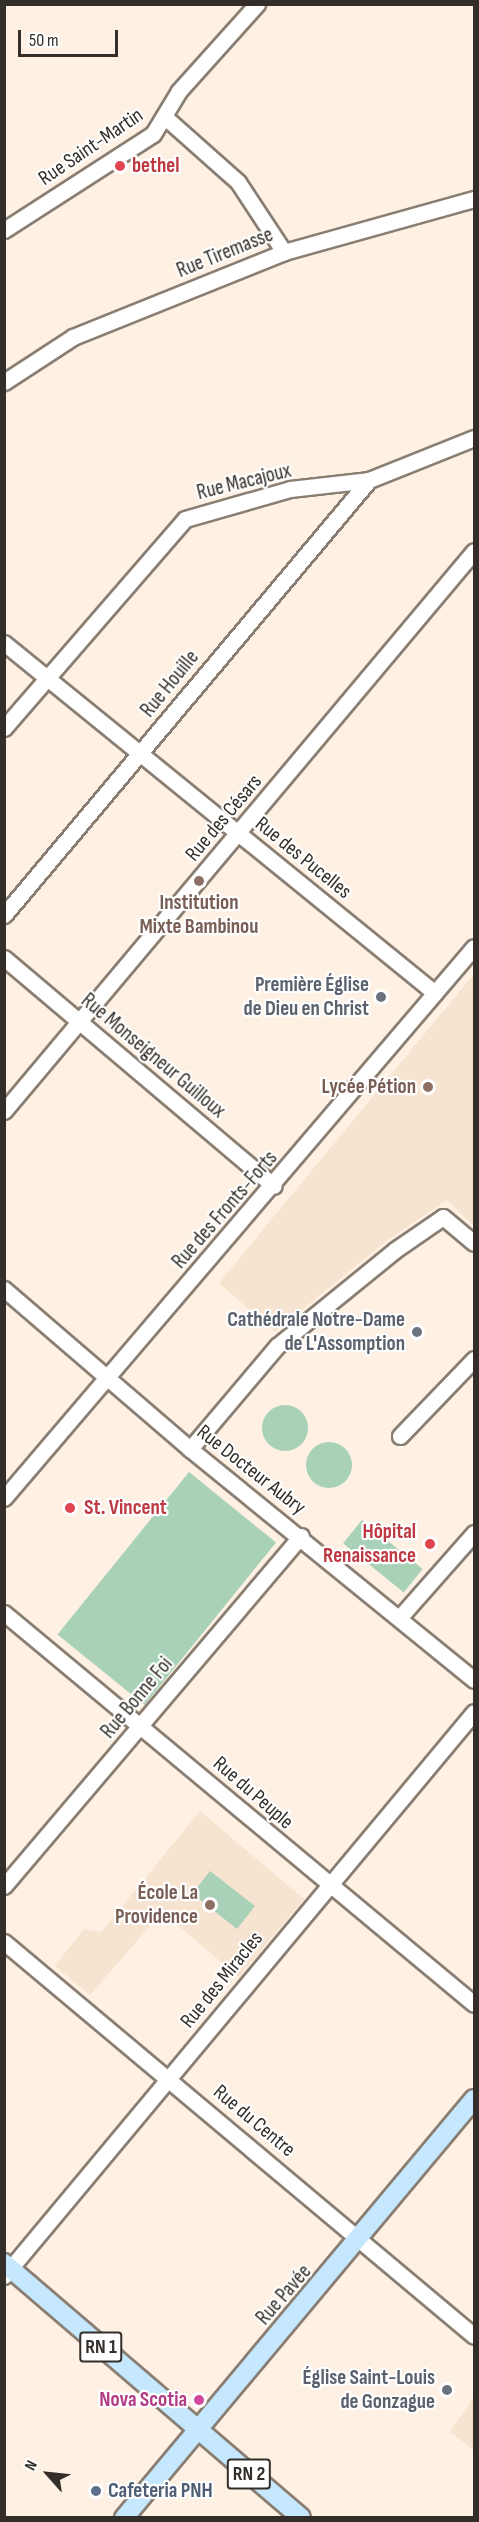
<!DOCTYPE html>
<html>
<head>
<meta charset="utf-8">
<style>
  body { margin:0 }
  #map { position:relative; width:479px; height:2522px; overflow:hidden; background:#fef0e2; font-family:"Sofia Sans Condensed",sans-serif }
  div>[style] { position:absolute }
  .built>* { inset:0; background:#f6e3d0 }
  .green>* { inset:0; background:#a8d1b8; transform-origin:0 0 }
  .round { border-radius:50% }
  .roads { filter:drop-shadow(2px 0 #8a7e72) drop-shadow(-2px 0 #8a7e72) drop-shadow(0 2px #8a7e72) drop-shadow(0 -2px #8a7e72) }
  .minor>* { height:15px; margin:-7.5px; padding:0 7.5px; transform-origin:7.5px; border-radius:7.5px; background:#fff }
  .major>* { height:18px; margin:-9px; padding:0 9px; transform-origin:9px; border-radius:9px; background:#c5e8fe }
  .dots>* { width:16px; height:16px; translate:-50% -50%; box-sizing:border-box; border:3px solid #fff; border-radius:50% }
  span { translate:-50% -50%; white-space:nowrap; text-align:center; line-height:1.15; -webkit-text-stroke:4.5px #fff; paint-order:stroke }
  .shield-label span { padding:2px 4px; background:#fff; border:2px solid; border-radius:4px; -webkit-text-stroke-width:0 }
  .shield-label { font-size:20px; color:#332e29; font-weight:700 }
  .street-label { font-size:21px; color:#332e29 }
  .health-label { font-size:21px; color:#be3a42; font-weight:700 }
  .left { translate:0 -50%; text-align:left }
  .right { translate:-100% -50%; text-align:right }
  .education-label { font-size:21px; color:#785e54; font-weight:700 }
  .worship-label { font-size:21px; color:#5b616d; font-weight:700 }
  .hotel-label { font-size:21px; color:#b23c85; font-weight:700 }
  .service-label { font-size:21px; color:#4e5e75; font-weight:700 }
  .frame { position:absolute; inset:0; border:6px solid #332e29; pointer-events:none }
  .north { position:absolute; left:18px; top:2444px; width:60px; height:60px; -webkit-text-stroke:4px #fff; paint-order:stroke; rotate:297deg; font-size:16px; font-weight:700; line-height:24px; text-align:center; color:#332e29 }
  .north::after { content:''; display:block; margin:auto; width:21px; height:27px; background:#332e29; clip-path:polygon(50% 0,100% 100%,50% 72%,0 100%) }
  .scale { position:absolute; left:18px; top:30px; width:100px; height:27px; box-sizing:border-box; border:3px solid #332e29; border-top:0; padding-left:8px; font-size:18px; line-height:21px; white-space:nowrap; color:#332e29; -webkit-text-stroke:4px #fff; paint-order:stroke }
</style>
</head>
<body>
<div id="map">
  <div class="built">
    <div style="clip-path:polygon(474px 974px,474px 1226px,447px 1200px,389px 1239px,275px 1332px,219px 1283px)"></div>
    <div style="clip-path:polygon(200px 1811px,304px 1899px,239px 1977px,162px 1912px,90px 1995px,55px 1966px,84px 1929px,101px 1932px)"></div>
    <div style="clip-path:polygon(474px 2397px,474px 2450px,450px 2432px)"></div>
  </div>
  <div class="green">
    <div class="round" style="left:262px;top:1405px;width:46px;height:46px"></div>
    <div class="round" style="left:306px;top:1442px;width:46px;height:46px"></div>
    <div style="left:189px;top:1472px;width:112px;height:209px;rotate:39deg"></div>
    <div style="left:362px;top:1520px;width:78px;height:30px;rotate:39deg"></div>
    <div style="left:210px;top:1871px;width:57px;height:29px;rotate:38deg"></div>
  </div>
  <div class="roads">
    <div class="minor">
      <div style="left:166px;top:118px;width:96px;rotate:41.6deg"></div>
      <div style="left:238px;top:182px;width:84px;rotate:56.7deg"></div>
      <div style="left:4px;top:230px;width:177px;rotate:-32.8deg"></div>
      <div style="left:153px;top:134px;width:50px;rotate:-58.8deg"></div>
      <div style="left:179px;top:91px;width:117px;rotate:-48.1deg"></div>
      <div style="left:4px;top:382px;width:82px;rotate:-33.1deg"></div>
      <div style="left:73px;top:337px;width:227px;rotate:-21.9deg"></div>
      <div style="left:284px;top:252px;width:197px;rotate:-15.6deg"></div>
      <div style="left:4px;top:643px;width:555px;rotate:39.08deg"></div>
      <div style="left:4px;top:728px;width:276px;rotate:-49.1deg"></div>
      <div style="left:185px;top:519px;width:109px;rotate:-15.9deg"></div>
      <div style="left:290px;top:489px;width:80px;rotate:-6.5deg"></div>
      <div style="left:369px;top:480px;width:113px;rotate:-21.8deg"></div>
      <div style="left:4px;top:915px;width:568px;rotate:-50deg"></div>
      <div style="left:4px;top:958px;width:353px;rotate:40.2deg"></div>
      <div style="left:4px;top:1111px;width:731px;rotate:-49.99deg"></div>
      <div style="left:4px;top:1289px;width:245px;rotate:40.7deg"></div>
      <div style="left:190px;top:1449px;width:366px;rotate:39.1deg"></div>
      <div style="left:400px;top:1436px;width:107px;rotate:-46.1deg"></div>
      <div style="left:190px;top:1449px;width:135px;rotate:-49.8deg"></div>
      <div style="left:277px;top:1346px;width:152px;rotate:-39.1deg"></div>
      <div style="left:395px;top:1250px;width:58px;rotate:-34.5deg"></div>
      <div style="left:443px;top:1217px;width:40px;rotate:40deg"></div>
      <div style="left:4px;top:1498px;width:724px;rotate:-49.54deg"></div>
      <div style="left:4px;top:1613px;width:611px;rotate:39.76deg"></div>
      <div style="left:400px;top:1617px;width:112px;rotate:-48.6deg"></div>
      <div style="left:4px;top:1886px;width:459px;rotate:-49.7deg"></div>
      <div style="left:4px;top:1942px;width:613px;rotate:39.97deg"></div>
      <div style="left:4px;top:2276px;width:734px;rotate:-50.19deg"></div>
    </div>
    <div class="major">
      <div style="left:4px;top:2263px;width:391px;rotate:40.6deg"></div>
      <div style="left:124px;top:2518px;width:546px;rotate:-50.13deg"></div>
    </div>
  </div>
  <div class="dots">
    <div style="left:120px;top:166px;background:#e0444e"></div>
    <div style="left:199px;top:881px;background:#8d6e63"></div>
    <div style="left:381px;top:997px;background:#6b7280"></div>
    <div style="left:428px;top:1087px;background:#8d6e63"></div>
    <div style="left:417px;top:1332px;background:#6b7280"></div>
    <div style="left:70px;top:1508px;background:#e0444e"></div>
    <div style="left:430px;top:1544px;background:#e0444e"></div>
    <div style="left:210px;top:1905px;background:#8d6e63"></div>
    <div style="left:447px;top:2390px;background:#6b7280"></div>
    <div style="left:199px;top:2400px;background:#d1479c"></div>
    <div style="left:96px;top:2491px;background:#5c6f8a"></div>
  </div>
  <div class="shield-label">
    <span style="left:101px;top:2347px">RN 1</span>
    <span style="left:249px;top:2474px">RN 2</span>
  </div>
  <div class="street-label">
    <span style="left:91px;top:147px;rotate:-34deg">Rue Saint-Martin</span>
    <span style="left:225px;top:253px;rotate:-22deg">Rue Tiremasse</span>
    <span style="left:244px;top:482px;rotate:-14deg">Rue Macajoux</span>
    <span style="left:170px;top:684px;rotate:-51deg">Rue Houille</span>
    <span style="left:224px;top:818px;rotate:-50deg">Rue des Césars</span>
    <span style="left:303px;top:858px;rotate:39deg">Rue des Pucelles</span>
    <span style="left:153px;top:1056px;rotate:40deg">Rue Monseigneur Guilloux</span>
    <span style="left:225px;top:1210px;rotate:-49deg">Rue des Fronts-Forts</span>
    <span style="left:251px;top:1470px;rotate:38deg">Rue Docteur Aubry</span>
    <span style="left:137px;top:1698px;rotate:-50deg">Rue Bonne Foi</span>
    <span style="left:253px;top:1793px;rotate:41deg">Rue du Peuple</span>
    <span style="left:222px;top:1980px;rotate:-51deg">Rue des Miracles</span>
    <span style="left:254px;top:2121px;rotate:40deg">Rue du Centre</span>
    <span style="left:284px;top:2295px;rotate:-49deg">Rue Pavée</span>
  </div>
  <div class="health-label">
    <span class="left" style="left:132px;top:166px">bethel</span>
    <span class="left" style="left:84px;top:1508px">St. Vincent</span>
    <span class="right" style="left:416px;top:1544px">Hôpital<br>Renaissance</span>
  </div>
  <div class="education-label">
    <span style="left:199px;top:915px">Institution<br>Mixte Bambinou</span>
    <span class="right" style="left:416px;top:1087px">Lycée Pétion</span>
    <span class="right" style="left:198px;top:1905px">École La<br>Providence</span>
  </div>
  <div class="worship-label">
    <span class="right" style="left:369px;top:997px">Première Église<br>de Dieu en Christ</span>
    <span class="right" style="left:405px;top:1332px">Cathédrale Notre-Dame<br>de L'Assomption</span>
    <span class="right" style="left:435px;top:2390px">Église Saint-Louis<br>de Gonzague</span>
  </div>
  <div class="hotel-label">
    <span class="right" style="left:187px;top:2400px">Nova Scotia</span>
  </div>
  <div class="service-label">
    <span class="left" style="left:108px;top:2491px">Cafeteria PNH</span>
  </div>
  <div class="frame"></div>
  <div class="north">N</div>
  <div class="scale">50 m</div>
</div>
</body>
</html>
